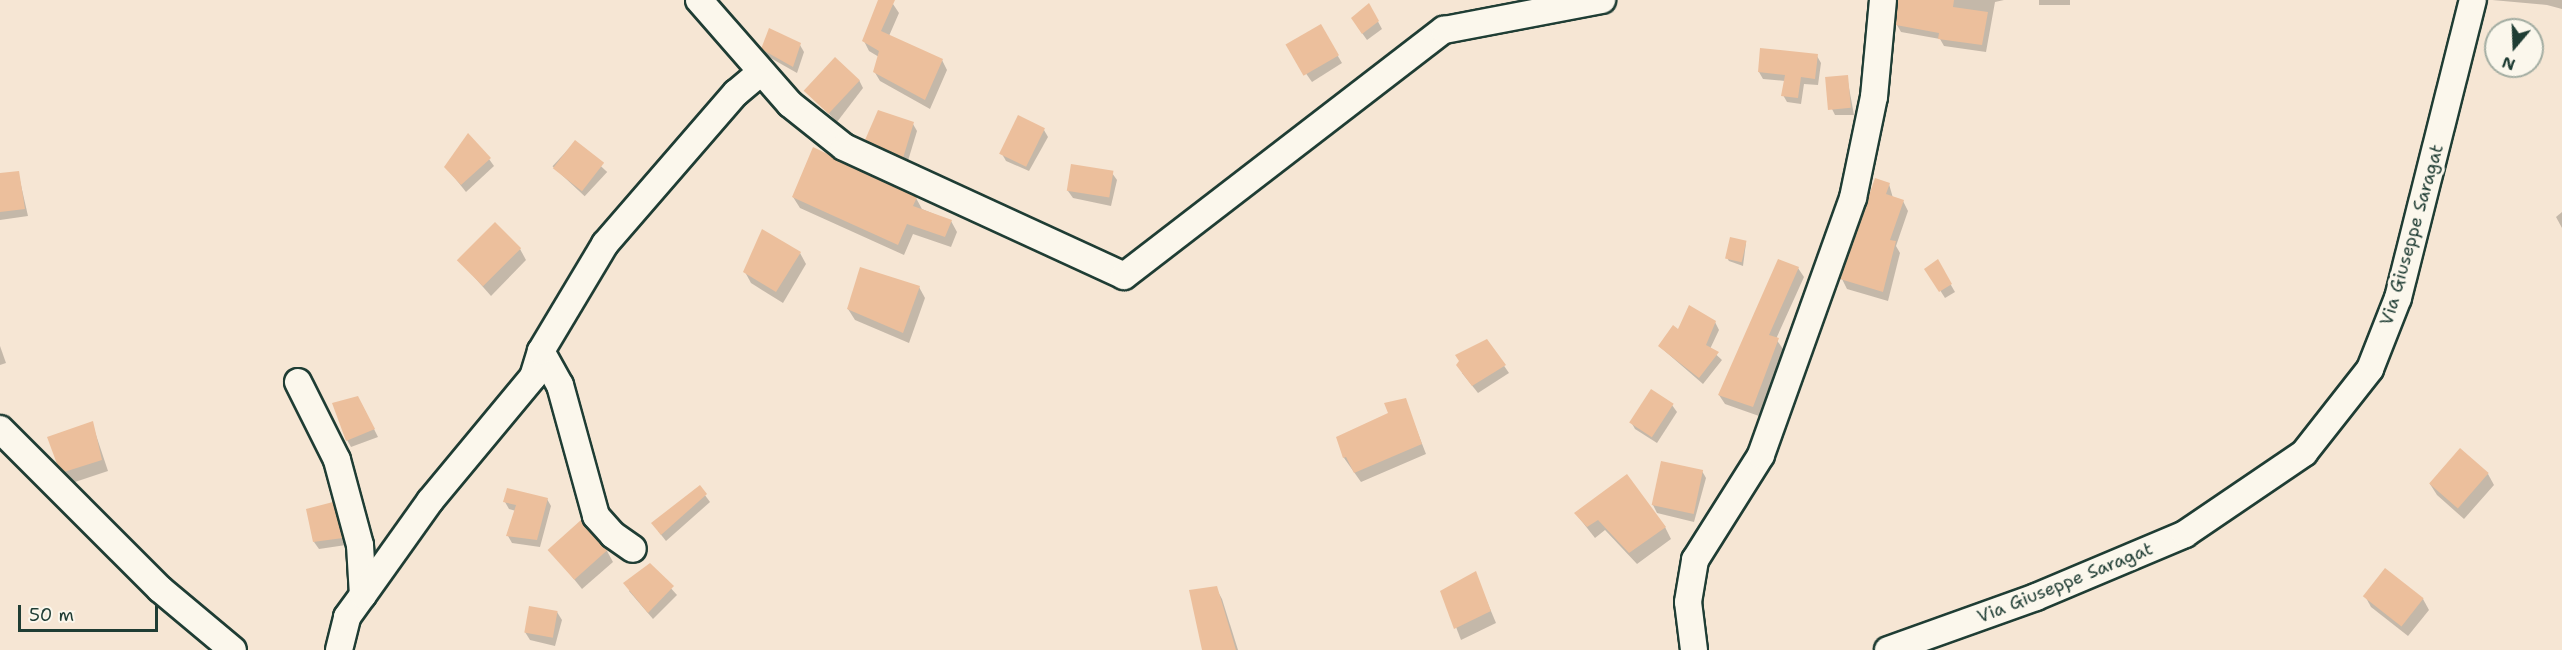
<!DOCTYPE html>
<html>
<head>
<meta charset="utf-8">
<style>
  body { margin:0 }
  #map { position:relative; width:2562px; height:650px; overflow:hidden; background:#f6e6d4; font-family:"Shantell Sans",sans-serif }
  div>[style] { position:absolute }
  .shadow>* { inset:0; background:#0003; transform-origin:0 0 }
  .building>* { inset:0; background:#ecbf9c; transform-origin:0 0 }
  .roads { filter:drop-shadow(2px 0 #1f3d34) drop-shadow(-2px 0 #1f3d34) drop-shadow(0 2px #1f3d34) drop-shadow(0 -2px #1f3d34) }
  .minor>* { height:26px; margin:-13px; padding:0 13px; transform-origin:13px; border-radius:13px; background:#fbf7ec }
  span { translate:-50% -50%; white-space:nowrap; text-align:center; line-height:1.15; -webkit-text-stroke:6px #fbf7ec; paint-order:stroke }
  .street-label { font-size:18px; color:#1f3d34 }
  .north { position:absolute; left:2484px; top:18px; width:60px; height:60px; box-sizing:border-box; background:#fbf7ec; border:2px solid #a3ada2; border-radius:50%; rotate:199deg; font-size:16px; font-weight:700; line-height:24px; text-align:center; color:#1f3d34 }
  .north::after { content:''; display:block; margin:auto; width:21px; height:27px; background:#1f3d34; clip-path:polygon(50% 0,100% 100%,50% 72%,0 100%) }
  .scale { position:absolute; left:18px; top:605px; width:140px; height:27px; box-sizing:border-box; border:3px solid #1f3d34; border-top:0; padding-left:8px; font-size:18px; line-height:21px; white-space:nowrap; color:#1f3d34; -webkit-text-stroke:4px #fbf7ec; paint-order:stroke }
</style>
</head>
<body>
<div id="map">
  <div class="shadow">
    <div style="clip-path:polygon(879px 0,893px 4px,899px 13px,889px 36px,942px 60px,947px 70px,930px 109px,880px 81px,874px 71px,879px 57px,869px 51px,864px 41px)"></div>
    <div style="clip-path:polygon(1908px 0,2004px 0,1995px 2px,1986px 52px,1944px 46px,1940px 39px,1901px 32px,1897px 25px)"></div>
    <div style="left:2039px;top:0;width:31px;height:5px"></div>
    <div style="clip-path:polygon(2492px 0,2562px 0,2562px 9px,2547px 5px)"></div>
    <div style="clip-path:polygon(1369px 5px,1382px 29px,1367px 40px,1357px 26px)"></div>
    <div style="clip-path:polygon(1320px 26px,1342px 63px,1312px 82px,1293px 55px)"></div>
    <div style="clip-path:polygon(800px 45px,804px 52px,797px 73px,767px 56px,763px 48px)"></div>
    <div style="clip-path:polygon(1817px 56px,1821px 63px,1818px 85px,1804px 84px,1801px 104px,1787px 102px,1783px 95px,1785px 81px,1763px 79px,1759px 72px)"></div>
    <div style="clip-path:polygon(1847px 77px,1854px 115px,1835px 115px,1831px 107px)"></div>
    <div style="clip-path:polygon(859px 80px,863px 88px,837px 122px,809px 93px)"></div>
    <div style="clip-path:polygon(1018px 117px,1044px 130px,1048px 137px,1029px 171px,1006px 161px,1002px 154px)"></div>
    <div style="clip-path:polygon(913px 124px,917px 131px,907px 164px,871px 147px,866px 140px)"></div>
    <div style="left:575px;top:142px;width:44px;height:33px;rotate:43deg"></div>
    <div style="clip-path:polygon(489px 159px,494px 166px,466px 192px,446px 167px)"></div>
    <div style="clip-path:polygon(18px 172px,28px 216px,0 220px,0 175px)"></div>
    <div style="clip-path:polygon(1112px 173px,1117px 180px,1111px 206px,1073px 198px,1068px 191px)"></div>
    <div style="clip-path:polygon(1889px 184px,1893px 198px,1903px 201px,1908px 211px,1896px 246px,1900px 253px,1888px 301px,1847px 289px,1842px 279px)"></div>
    <div style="clip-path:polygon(793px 197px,916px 198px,922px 209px,951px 221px,957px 232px,951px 247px,913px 234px,904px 255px,800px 208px)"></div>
    <div style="clip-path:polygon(2562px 212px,2562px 228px,2556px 217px)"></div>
    <div style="clip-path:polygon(1746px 243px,1743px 266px,1729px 261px,1727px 258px)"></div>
    <div style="clip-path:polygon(520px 249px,526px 260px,491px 296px,461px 262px)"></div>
    <div style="clip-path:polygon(800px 253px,806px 264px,783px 303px,751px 283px,745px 272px)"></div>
    <div style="clip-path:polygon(1937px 261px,1955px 292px,1945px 298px,1931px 276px)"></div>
    <div style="clip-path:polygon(1798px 268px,1804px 277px,1776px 339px,1783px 349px,1759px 416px,1725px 404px,1719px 395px)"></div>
    <div style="clip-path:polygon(919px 287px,925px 298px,909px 343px,855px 320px,848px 309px)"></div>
    <div style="clip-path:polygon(1715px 322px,1719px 330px,1710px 349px,1722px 360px,1703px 384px,1659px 346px,1679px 331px)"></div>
    <div style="clip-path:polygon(1487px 341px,1509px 373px,1478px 393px,1462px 373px,1461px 361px)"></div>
    <div style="clip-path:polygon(0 346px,6px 363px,0 365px)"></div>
    <div style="clip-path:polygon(1405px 400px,1426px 454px,1361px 482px,1344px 458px,1338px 438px,1390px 414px)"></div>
    <div style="clip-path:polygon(362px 405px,378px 437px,351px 447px,347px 440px)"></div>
    <div style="clip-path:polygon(1672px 405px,1677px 412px,1657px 443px,1635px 429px,1631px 422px)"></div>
    <div style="clip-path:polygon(92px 423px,108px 471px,72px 483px,58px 464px)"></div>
    <div style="clip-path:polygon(1702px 471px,1706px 478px,1694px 522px,1657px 513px,1653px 505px)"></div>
    <div style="clip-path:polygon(2488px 474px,2494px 485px,2464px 519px,2437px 495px,2430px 484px)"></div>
    <div style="clip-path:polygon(699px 487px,710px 502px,666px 541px,658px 531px)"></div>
    <div style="clip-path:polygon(547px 499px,551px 506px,540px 547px,512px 543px,508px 536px,516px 511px,509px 509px,505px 502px)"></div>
    <div style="clip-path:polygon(332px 504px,346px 545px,319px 549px,314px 542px)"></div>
    <div style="clip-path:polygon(1576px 514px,1665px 527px,1671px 539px,1637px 564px,1605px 530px,1595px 538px)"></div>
    <div style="clip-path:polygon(551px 551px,607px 551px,613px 562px,582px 589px)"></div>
    <div style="clip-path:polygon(650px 565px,677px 595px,653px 619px,629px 591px)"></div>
    <div style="clip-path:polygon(1475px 573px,1496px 623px,1461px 640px,1442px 591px)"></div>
    <div style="clip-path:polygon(1216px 588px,1222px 599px,1238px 650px,1203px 650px)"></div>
    <div style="clip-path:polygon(2365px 596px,2423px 599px,2429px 610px,2408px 636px,2371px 607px)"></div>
    <div style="clip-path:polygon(557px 612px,562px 620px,555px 646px,530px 640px,525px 632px)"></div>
  </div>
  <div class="building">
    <div style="clip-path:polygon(878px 0,895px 0,881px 31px,943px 59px,925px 100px,873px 72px,879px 51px,862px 41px)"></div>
    <div style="clip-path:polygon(1898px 0,1954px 0,1953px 7px,1988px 12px,1982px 45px,1938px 39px,1939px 33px,1896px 25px)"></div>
    <div style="clip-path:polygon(1369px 3px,1379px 21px,1362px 34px,1351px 18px)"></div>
    <div style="left:1321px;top:24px;width:36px;height:41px;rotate:60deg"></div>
    <div style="clip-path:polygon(769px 28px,801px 43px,793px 67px,761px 49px)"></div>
    <div style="clip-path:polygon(1760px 48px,1818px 54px,1815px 79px,1801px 77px,1798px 98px,1781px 96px,1785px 75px,1758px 72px)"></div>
    <div style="left:835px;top:57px;width:34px;height:46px;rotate:43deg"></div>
    <div style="left:1848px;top:75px;width:33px;height:23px;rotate:85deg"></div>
    <div style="clip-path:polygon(878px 110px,914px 122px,903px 158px,865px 140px)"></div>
    <div style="left:1018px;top:115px;width:30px;height:43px;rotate:26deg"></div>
    <div style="clip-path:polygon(468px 133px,491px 158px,461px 185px,444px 167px)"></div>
    <div style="left:575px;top:140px;width:37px;height:36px;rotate:38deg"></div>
    <div style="clip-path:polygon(813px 147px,917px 197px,913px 206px,952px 220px,945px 237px,907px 224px,898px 245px,792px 197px)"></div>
    <div style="left:1071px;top:164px;width:43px;height:27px;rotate:9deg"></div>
    <div style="clip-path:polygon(19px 171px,25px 209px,0 212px,0 173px)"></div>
    <div style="clip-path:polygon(1875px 178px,1890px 183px,1886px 194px,1904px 200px,1890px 240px,1896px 241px,1883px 292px,1840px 279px)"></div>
    <div style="left:495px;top:222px;width:37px;height:54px;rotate:45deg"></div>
    <div style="clip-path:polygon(762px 229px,801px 252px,776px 292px,743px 272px)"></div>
    <div style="left:1730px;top:237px;width:17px;height:22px;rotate:13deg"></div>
    <div style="clip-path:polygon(1778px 259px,1799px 267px,1769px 335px,1779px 338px,1753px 407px,1718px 395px)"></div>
    <div style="clip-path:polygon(1938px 259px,1952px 284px,1939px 292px,1924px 269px)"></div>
    <div style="clip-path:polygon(860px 267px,920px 286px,903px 333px,847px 309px)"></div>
    <div style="clip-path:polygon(1689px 305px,1716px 321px,1706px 345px,1719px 352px,1699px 378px,1658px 346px,1673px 325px,1678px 329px)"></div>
    <div style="clip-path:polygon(1487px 339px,1506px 365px,1472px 386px,1456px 365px,1459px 361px,1455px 355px)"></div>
    <div style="left:1651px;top:389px;width:27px;height:40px;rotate:33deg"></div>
    <div style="clip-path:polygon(358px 396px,375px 429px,346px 441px,332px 403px)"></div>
    <div style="clip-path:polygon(1406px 398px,1422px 444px,1354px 473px,1346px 457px,1343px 458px,1336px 437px,1388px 413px,1384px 403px)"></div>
    <div style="clip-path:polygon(93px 421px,102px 460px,64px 472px,57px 464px,47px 437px)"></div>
    <div style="left:2460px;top:448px;width:38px;height:47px;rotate:41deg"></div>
    <div style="left:1661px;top:461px;width:43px;height:45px;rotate:12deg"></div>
    <div style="clip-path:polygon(1627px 474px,1666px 527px,1629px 553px,1598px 520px,1587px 527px,1574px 513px)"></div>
    <div style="clip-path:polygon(700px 485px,707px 494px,661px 535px,651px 523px)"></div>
    <div style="clip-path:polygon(507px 488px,548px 498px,537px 540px,506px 536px,516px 505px,503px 502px)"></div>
    <div style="clip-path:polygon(333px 502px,343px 538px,313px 542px,306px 509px)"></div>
    <div style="left:581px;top:520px;width:40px;height:45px;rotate:48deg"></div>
    <div style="clip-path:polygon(650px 563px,674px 586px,648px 613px,623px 583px)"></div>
    <div style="left:2385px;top:568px;width:49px;height:36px;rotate:38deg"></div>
    <div style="clip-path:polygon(1476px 571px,1491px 611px,1454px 629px,1440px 591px)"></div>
    <div style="clip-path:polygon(1217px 586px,1236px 650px,1202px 650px,1189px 590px)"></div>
    <div style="left:529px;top:606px;width:29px;height:27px;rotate:10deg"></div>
  </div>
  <div class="roads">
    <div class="minor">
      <div style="left:699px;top:0;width:138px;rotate:48.8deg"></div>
      <div style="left:790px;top:104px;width:69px;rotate:38.5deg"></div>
      <div style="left:844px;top:147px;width:308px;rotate:24.7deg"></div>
      <div style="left:1124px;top:276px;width:404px;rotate:-37.6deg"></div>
      <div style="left:1444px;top:30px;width:161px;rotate:-10.8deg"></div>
      <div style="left:541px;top:351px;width:39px;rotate:61deg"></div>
      <div style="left:560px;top:385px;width:136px;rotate:74.6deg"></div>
      <div style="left:596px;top:516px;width:25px;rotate:48deg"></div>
      <div style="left:613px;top:535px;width:24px;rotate:35deg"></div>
      <div style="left:298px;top:382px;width:87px;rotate:63.4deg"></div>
      <div style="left:337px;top:460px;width:88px;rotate:74.9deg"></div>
      <div style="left:360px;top:545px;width:50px;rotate:86.6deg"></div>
      <div style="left:0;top:429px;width:226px;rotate:45deg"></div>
      <div style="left:160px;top:589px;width:95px;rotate:39.9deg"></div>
      <div style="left:339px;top:650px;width:34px;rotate:-76deg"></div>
      <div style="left:347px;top:617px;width:27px;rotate:-54deg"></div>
      <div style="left:363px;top:595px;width:115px;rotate:-54.5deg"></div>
      <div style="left:430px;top:501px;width:161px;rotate:-50.3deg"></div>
      <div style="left:533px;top:377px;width:27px;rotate:-73deg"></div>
      <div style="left:541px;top:351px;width:125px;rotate:-59.1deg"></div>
      <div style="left:605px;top:244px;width:200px;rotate:-49.1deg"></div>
      <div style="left:736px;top:93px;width:31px;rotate:-40deg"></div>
      <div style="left:1694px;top:650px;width:48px;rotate:-97.1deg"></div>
      <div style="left:1688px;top:602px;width:43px;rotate:-80.5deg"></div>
      <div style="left:1695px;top:560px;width:124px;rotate:-57.8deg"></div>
      <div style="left:1761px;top:455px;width:273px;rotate:-70.3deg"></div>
      <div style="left:1853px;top:198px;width:103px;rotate:-78.3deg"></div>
      <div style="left:1874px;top:97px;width:97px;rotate:-84.7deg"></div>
      <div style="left:1888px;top:650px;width:157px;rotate:-19.7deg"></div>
      <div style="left:2036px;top:597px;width:162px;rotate:-22.9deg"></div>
      <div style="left:2185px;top:534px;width:144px;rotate:-34.2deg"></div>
      <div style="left:2304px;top:453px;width:107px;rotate:-51.8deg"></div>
      <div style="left:2370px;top:369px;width:76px;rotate:-68.5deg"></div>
      <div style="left:2398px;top:298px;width:307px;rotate:-75.9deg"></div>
    </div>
  </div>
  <div class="street-label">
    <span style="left:2412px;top:235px;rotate:-74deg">Via Giuseppe Saragat</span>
    <span style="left:2065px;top:583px;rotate:-22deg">Via Giuseppe Saragat</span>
  </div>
  <div class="north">N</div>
  <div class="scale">50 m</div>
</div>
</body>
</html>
